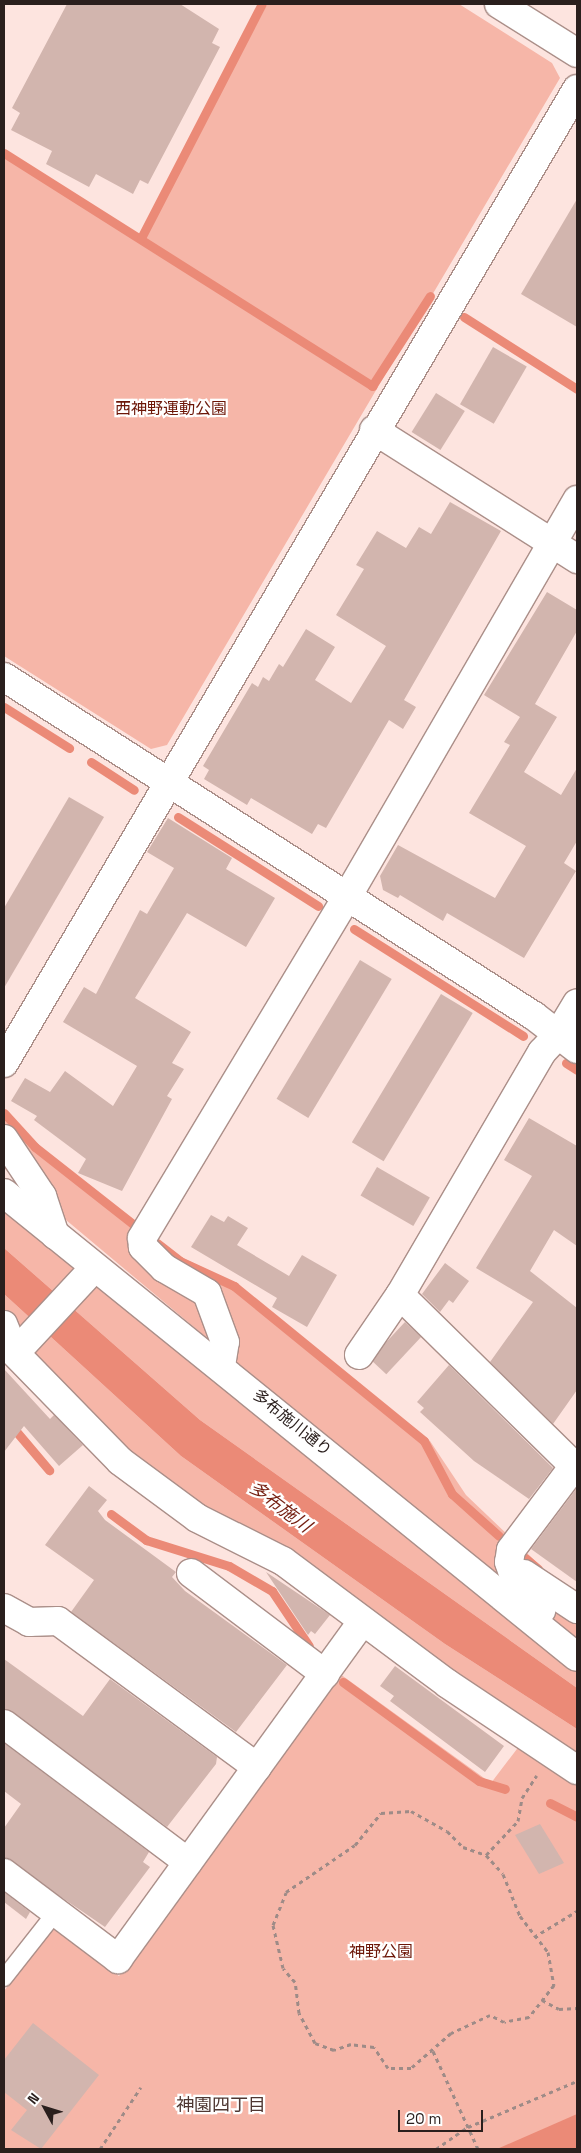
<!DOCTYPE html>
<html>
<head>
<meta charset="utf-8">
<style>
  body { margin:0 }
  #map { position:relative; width:581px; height:2153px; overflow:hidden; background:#fde4df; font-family:"Space Grotesk","Noto Sans JP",sans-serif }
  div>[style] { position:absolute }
  .green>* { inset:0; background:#f6b6a8 }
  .water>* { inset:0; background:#eb8a77 }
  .stream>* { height:9px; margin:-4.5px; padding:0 4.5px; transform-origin:4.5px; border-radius:4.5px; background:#eb8a77 }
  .building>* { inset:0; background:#d2b5ae; transform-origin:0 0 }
  .path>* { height:3px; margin-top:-1.5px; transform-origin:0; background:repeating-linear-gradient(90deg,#9e8b87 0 4px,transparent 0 8px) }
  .roads { filter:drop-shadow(1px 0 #ab8f89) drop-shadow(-1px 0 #ab8f89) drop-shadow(0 1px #ab8f89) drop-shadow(0 -1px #ab8f89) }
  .service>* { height:16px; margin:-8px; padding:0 8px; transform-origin:8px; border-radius:8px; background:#fff }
  .pedestrian>* { height:25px; margin:-12.5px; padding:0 12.5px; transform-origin:12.5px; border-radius:12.5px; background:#fff }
  .minor>* { height:28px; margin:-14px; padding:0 14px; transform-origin:14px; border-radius:14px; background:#fff }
  .tertiary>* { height:28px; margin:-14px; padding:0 14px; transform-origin:14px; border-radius:14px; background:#fff }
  span { translate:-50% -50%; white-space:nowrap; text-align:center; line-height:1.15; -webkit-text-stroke:4.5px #fff; paint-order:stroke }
  .park-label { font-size:16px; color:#6c1607 }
  .street-label { font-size:16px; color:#2a1f1d }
  .water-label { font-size:18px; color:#741e10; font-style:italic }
  .neighbourhood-label { font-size:18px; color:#4f3833 }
  .frame { position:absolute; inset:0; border:5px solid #2a1f1d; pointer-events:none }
  .north { position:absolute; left:20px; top:2083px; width:50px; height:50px; -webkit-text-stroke:4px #fff; paint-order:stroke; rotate:309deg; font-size:14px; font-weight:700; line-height:20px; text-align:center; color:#2a1f1d }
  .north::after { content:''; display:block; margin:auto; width:18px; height:22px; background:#2a1f1d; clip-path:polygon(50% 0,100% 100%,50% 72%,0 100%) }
  .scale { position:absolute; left:398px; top:2110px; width:85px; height:22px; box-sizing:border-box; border:2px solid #2a1f1d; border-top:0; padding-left:6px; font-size:15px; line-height:18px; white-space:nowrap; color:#2a1f1d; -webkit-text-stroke:4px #fff; paint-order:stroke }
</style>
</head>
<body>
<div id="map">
  <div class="green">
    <div style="clip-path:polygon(267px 4px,459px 4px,552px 63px,560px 78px,167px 745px,151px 749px,4px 656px,4px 157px,142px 244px)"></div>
    <div style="clip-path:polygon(4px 1110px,37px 1145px,156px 1238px,181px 1257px,235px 1283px,430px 1441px,466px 1495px,553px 1578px,577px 1592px,577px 1641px,546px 1622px,4px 1168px)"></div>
    <div style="clip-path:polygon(4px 1207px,577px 1670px,577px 1688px,200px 1420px,4px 1248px)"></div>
    <div style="clip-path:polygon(4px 1294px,181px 1456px,445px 1644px,577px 1729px,577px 1759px,463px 1683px,299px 1554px,214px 1512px,140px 1461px,4px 1330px)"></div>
    <div style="clip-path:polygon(340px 1674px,491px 1783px,520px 1745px,577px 1780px,577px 2149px,4px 2149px,4px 1991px,54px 1928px,119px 1976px)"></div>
  </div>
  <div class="water">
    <div style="clip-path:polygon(4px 1248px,200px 1420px,577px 1688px,577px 1729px,445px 1644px,181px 1456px,4px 1294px)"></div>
    <div style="clip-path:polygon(577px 2114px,577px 2149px,497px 2149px)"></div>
  </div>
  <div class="stream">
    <div style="left:4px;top:153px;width:436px;rotate:32.3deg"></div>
    <div style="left:372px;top:386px;width:107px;rotate:-57.2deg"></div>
    <div style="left:141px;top:238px;width:263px;rotate:-62.7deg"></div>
    <div style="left:464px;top:317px;width:134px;rotate:32.5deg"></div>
    <div style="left:4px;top:707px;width:77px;rotate:32.2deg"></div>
    <div style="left:91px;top:762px;width:51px;rotate:33.1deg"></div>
    <div style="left:178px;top:817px;width:166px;rotate:32.4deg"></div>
    <div style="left:354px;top:929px;width:200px;rotate:32.3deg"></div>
    <div style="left:566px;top:1063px;width:13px;rotate:32deg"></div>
    <div style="left:4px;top:1113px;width:46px;rotate:47.6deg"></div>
    <div style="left:35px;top:1147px;width:125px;rotate:38.2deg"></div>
    <div style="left:157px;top:1243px;width:29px;rotate:38deg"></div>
    <div style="left:180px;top:1261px;width:60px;rotate:24.8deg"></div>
    <div style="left:234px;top:1286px;width:245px;rotate:39.2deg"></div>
    <div style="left:424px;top:1441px;width:60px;rotate:62.2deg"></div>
    <div style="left:452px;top:1494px;width:63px;rotate:41.8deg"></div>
    <div style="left:4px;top:1417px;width:70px;rotate:49.7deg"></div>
    <div style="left:111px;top:1514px;width:44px;rotate:36.6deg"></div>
    <div style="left:146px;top:1540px;width:87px;rotate:17.4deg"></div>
    <div style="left:229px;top:1566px;width:50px;rotate:30.2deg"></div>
    <div style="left:272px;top:1591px;width:66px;rotate:56.1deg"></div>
    <div style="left:525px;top:1558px;width:17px;rotate:40deg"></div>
    <div style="left:343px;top:1682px;width:168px;rotate:36.1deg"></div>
    <div style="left:479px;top:1781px;width:27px;rotate:17deg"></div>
    <div style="left:550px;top:1803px;width:30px;rotate:27deg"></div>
  </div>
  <div class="building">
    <div style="clip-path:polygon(67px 4px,180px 4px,219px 29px,212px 43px,220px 47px,148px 184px,140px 180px,133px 194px,96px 174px,89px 187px,46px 164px,52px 151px,11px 130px,20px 113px,12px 108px)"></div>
    <div style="clip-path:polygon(577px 199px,577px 327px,521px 294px)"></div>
    <div style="left:493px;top:347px;width:39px;height:66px;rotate:30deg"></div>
    <div style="left:436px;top:393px;width:34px;height:46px;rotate:32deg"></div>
    <div style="clip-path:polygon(450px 502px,501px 531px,404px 700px,416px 707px,403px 729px,389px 720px,326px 828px,318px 824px,312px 834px,251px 798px,247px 805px,204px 779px,209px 770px,203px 766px,252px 683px,258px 687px,263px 677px,269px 681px,279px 664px,283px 667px,306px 629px,335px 647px,315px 680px,351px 703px,386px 646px,336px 615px,364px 569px,356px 565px,377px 531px,406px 548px,419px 527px,431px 534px)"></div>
    <div style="clip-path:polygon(547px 592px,577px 610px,577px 631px,535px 704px,557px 717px,524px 772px,561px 795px,577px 768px,577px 841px,564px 863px,576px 871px,524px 958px,447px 913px,443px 921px,400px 895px,398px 898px,383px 890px,380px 876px,398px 845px,495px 898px,526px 846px,469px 813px,510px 745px,504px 742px,520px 717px,484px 695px)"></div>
    <div style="clip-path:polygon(69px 797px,104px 817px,4px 988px,4px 908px)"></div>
    <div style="clip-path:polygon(168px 818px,232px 858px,226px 869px,275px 898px,246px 947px,187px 913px,135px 998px,191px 1032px,172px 1063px,184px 1069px,167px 1096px,172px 1099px,122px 1191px,78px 1173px,86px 1159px,34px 1120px,37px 1116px,11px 1101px,25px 1078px,50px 1092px,65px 1071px,113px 1106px,137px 1066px,63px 1022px,84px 987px,96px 994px,140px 910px,147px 914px,174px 868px,147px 852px)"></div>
    <div style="left:360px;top:960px;width:37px;height:162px;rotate:31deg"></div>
    <div style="left:441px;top:994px;width:37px;height:173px;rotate:31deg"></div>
    <div style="clip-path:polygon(529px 1118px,577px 1146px,577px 1246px,554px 1230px,530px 1271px,577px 1308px,577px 1390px,553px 1424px,490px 1362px,533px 1302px,476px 1268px,532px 1176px,504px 1160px)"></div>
    <div style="left:377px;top:1167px;width:61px;height:33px;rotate:30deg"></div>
    <div style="clip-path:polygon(211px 1215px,224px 1222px,228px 1216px,248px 1228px,237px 1245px,289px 1276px,302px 1255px,337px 1275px,307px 1327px,272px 1307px,277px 1298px,191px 1247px)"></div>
    <div style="clip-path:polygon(445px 1263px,469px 1281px,453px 1303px,449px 1300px,440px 1312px,422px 1294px)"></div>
    <div style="left:405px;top:1322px;width:22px;height:51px;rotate:43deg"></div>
    <div style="clip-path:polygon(449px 1365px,553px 1468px,529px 1499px,474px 1461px,420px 1412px,424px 1408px,417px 1402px)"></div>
    <div style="clip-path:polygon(4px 1369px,50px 1419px,54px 1415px,83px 1445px,59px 1466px,24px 1426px,4px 1452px)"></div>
    <div style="clip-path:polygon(89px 1486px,107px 1500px,98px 1511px,105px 1520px,176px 1572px,172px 1577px,185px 1591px,287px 1665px,236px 1732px,71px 1612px,94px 1580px,45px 1545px)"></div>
    <div style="clip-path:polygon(577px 1488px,577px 1582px,531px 1549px)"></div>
    <div style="clip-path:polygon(266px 1572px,330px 1615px,315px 1634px,311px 1631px,308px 1635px)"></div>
    <div style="clip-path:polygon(4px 1659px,83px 1716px,110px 1679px,217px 1757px,216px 1764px,167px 1827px,4px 1709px)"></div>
    <div style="clip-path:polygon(395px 1666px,504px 1746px,485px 1772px,390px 1701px,394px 1696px,380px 1686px)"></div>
    <div style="clip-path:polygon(4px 1743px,149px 1852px,143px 1862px,150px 1867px,105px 1927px,4px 1858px,4px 1828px,21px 1804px,4px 1791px)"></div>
    <div style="clip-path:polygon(540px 1824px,564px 1863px,539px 1874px,515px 1835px)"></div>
    <div style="clip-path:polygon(4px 1892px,30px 1912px,26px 1919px,4px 1902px)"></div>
    <div style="clip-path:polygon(33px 2023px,99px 2075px,41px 2149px,11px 2130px,27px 2110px,4px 2092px,4px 2060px)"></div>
  </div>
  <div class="path">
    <div style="left:411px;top:1811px;width:41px;rotate:29.1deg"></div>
    <div style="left:447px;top:1831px;width:23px;rotate:45deg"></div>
    <div style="left:463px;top:1847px;width:24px;rotate:19deg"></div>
    <div style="left:486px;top:1855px;width:25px;rotate:48deg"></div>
    <div style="left:503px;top:1874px;width:45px;rotate:68deg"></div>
    <div style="left:520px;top:1916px;width:46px;rotate:52.1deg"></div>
    <div style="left:548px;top:1952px;width:34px;rotate:80deg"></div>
    <div style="left:554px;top:1985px;width:41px;rotate:128deg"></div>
    <div style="left:529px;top:2017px;width:25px;rotate:169deg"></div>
    <div style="left:504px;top:2022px;width:16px;rotate:-153deg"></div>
    <div style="left:490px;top:2015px;width:43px;rotate:155.2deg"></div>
    <div style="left:451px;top:2033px;width:53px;rotate:138.8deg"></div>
    <div style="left:411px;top:2068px;width:23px;rotate:180deg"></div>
    <div style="left:388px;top:2068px;width:25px;rotate:-124deg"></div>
    <div style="left:374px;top:2047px;width:23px;rotate:-173deg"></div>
    <div style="left:351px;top:2044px;width:18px;rotate:161deg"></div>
    <div style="left:334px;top:2050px;width:20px;rotate:-160deg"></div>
    <div style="left:315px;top:2043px;width:34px;rotate:-118deg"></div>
    <div style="left:299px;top:2013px;width:31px;rotate:-97deg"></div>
    <div style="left:295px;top:1982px;width:18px;rotate:-131deg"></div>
    <div style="left:283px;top:1968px;width:44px;rotate:-103.1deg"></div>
    <div style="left:273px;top:1925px;width:35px;rotate:-68deg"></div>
    <div style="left:286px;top:1892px;width:83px;rotate:-34.3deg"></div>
    <div style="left:355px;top:1845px;width:41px;rotate:-50.9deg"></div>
    <div style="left:381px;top:1813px;width:30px;rotate:-4deg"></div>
    <div style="left:486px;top:1855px;width:47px;rotate:-46.7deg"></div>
    <div style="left:518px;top:1821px;width:23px;rotate:-80deg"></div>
    <div style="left:522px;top:1798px;width:27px;rotate:-57deg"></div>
    <div style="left:534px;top:1937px;width:50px;rotate:-31.2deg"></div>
    <div style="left:542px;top:2000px;width:19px;rotate:28deg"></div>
    <div style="left:559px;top:2009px;width:18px;rotate:-3deg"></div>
    <div style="left:433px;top:2051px;width:108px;rotate:65.3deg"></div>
    <div style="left:100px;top:2149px;width:74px;rotate:-56.5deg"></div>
    <div style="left:436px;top:2149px;width:39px;rotate:-35deg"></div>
    <div style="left:468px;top:2127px;width:118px;rotate:-22.9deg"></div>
  </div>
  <div class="roads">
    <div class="service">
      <div style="left:4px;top:1978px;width:84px;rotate:-51.8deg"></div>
    </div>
    <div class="pedestrian">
      <div style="left:4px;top:1323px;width:31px;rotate:68deg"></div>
    </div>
    <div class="minor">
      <div style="left:374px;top:430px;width:241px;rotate:32.4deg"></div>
      <div style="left:4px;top:677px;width:629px;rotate:32.6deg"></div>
      <div style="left:534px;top:1016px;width:54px;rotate:37.5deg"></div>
      <div style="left:4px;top:1139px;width:69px;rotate:56.3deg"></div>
      <div style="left:42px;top:1196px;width:41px;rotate:71.6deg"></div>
      <div style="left:4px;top:1193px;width:737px;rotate:39deg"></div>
      <div style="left:400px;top:1295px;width:281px;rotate:-59.7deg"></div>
      <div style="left:542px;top:1052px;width:23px;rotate:-47deg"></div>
      <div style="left:4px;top:1342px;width:166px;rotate:45.7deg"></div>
      <div style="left:120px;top:1461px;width:96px;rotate:36.5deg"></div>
      <div style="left:197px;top:1518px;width:96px;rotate:26.6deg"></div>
      <div style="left:283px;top:1561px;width:206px;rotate:36.7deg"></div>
      <div style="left:448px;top:1684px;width:155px;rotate:33.7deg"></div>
      <div style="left:16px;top:1352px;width:113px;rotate:-47.1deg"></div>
      <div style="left:359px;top:1355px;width:73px;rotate:-55.7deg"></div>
      <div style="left:400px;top:1295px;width:244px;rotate:44.5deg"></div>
      <div style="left:574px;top:1466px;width:105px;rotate:126.9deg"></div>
      <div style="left:511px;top:1550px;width:12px;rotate:99deg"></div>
      <div style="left:509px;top:1562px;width:24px;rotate:71deg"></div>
      <div style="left:517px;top:1585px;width:35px;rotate:46deg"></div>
      <div style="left:221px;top:1366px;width:24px;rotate:-81deg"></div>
      <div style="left:225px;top:1342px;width:52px;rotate:-110.2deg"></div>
      <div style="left:207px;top:1293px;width:50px;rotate:-149.8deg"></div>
      <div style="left:164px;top:1268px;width:30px;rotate:-135deg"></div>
      <div style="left:143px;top:1247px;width:9px;rotate:-96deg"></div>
      <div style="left:142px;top:1238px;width:398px;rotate:-59deg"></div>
      <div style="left:347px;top:897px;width:459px;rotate:-59.9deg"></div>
      <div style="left:191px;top:1573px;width:168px;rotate:37deg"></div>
      <div style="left:524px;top:1574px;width:64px;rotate:33.4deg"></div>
      <div style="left:4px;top:1608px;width:29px;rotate:29deg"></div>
      <div style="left:29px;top:1622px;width:29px;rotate:-2deg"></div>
      <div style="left:58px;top:1621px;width:247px;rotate:36.3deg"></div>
      <div style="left:4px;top:1724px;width:230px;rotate:36.9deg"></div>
      <div style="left:4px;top:1873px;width:143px;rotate:37deg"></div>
      <div style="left:118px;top:1959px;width:417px;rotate:-54.1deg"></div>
    </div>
    <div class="tertiary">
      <div style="left:499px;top:4px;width:92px;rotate:32.1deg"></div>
      <div style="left:558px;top:1035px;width:37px;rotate:-59deg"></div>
      <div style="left:4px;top:1063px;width:1130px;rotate:-59.53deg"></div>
    </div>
  </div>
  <div class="park-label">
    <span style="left:171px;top:409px">西神野運動公園</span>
    <span style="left:381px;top:1952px">神野公園</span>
  </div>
  <div class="street-label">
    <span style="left:292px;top:1423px;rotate:39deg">多布施川通り</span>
  </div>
  <div class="water-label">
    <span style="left:280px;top:1507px;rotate:37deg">多布施川</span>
  </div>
  <div class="neighbourhood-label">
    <span style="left:221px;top:2105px">神園四丁目</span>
  </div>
  <div class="frame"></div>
  <div class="north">N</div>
  <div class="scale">20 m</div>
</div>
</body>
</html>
